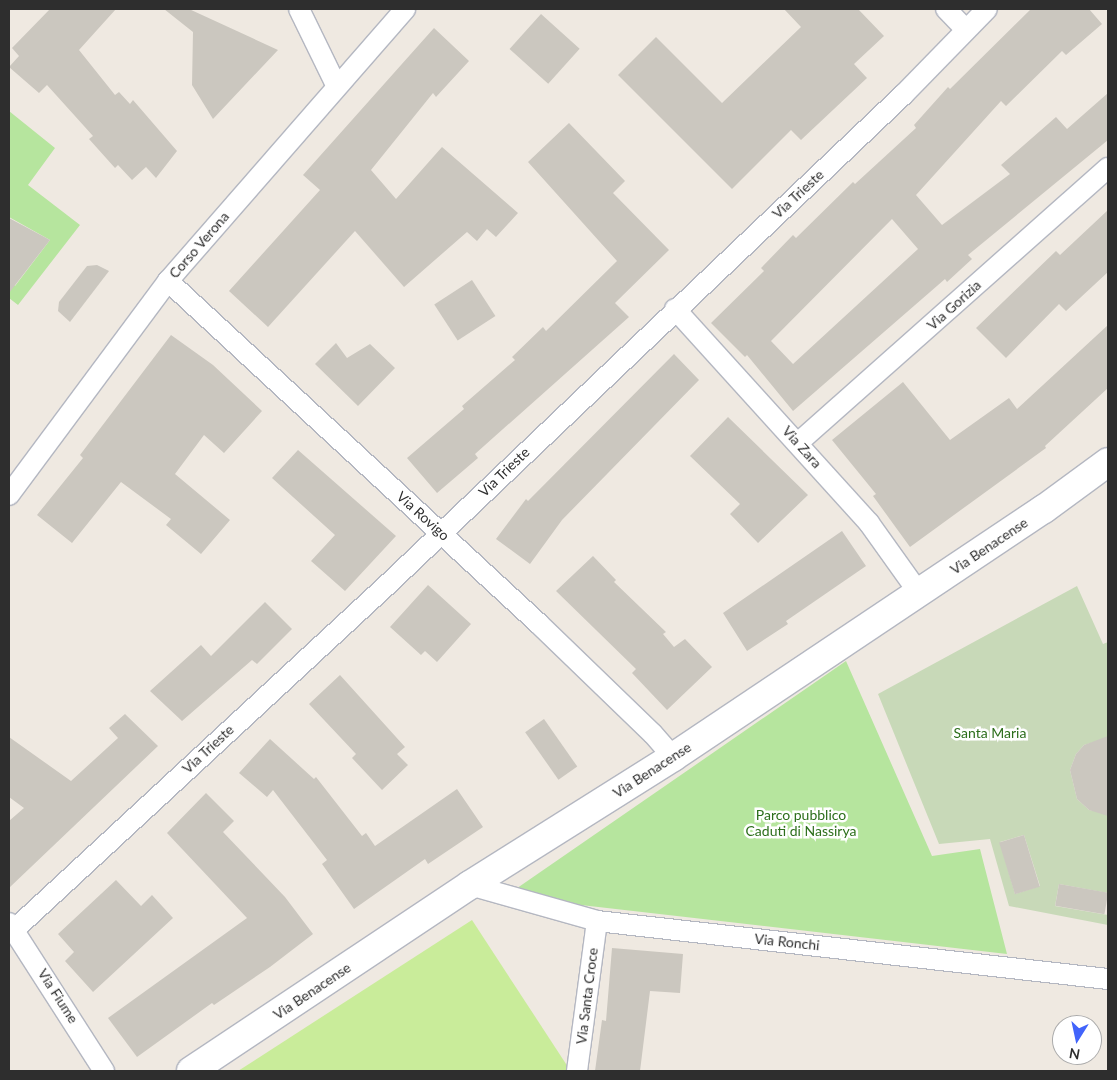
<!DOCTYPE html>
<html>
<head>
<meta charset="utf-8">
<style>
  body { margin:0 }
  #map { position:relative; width:1117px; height:1080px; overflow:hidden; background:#efe9e1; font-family:Lato,sans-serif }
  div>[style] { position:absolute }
  .green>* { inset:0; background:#b6e59e }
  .cemetery>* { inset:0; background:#c8d9b8 }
  .pitch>* { inset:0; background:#c9ec9a }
  .building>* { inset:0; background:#cbc7bf; transform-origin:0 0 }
  .roads { filter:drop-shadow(1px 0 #b4b7c1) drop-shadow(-1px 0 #b4b7c1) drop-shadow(0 1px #b4b7c1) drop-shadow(0 -1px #b4b7c1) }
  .street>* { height:20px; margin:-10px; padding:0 10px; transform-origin:10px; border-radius:10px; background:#fff }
  .secondary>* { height:28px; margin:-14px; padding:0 14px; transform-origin:14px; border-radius:14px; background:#fff }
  span { translate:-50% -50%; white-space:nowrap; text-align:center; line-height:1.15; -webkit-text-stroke:5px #fff; paint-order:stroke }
  .street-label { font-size:14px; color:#2e2e2e }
  .park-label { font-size:14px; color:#2c6e1b }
  .frame { position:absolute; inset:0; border:10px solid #2e2e2e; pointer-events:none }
  .north { position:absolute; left:1052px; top:1015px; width:50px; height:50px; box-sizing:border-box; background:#fff; border:1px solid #ababab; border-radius:50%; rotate:190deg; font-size:14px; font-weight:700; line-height:20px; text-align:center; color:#2e2e2e }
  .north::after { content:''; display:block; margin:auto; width:18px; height:22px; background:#4264fb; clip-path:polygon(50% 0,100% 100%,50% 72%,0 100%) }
</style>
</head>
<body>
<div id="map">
  <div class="green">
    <div style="clip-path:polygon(9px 111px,55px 148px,28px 185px,80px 225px,18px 305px,9px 298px,9px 281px,15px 286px,50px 240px,9px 217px)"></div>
    <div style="clip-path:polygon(846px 661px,932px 856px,980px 849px,1007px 954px,546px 901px,510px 893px)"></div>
  </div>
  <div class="cemetery">
    <div style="clip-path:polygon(evenodd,1077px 586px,1103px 644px,1108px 642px,1108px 738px,1084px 745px,1076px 754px,1070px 770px,1077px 799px,1089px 810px,1108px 813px,1108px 893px,1059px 884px,1055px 906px,1108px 915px,1108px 925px,1009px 906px,990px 839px,939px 844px,878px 694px,1077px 586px,1024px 835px,1040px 886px,1015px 894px,1000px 842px,1024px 835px)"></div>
  </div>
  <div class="pitch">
    <div style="clip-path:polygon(472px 920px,568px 1067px,567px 1071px,238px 1071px)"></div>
  </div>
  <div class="building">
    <div style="clip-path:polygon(50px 9px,116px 9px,79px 50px,115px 95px,119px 92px,130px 104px,133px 100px,177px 151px,156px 178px,146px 167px,132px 180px,118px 165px,115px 168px,89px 139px,93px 136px,47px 85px,39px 93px,9px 67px,19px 56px,12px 48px)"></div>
    <div style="clip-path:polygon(164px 9px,189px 9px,278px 50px,213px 119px,192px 85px,193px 32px)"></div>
    <div style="clip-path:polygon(784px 9px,858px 9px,884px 36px,854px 64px,867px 78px,801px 140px,791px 130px,732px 189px,618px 75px,656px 37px,722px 103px,801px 27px)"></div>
    <div style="clip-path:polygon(evenodd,1031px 9px,1089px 9px,1102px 24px,1066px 55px,1062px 51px,1006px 106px,1001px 101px,916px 195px,942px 225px,1010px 174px,1001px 165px,1056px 117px,1067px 129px,1108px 93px,1108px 140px,968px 255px,972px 259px,947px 282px,945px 279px,793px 411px,747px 355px,745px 357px,711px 323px,764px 271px,761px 268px,793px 235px,796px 238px,853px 182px,855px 184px,916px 128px,914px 125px,948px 87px,950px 89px,1031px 9px,892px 219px,918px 249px,793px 364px,771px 341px,892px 219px)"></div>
    <div style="left:541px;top:14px;width:52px;height:47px;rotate:42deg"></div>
    <div style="clip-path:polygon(434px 28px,469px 61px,436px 97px,433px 93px,371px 170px,396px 199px,442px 147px,518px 213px,496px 237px,487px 229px,477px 241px,467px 232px,404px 287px,355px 231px,268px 327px,229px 291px,320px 190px,303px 175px)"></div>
    <div style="clip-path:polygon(569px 123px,625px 181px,613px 193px,669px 250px,615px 303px,629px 317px,475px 454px,478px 458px,437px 493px,407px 458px,464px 409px,462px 406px,515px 360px,512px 357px,543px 327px,546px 331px,617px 261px,528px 162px)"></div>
    <div style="clip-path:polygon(1108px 210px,1108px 272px,1066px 311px,1059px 304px,1006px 358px,976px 328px,1056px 251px,1060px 255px)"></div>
    <div style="clip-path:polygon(9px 218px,50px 240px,9px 293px)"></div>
    <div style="clip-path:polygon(97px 265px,109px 271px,70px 322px,58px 311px,59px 302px,87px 266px)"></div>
    <div style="left:472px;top:280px;width:43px;height:45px;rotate:57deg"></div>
    <div style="clip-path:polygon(1108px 325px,1108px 388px,1045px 446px,1046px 448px,910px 547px,873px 496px,876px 494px,832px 440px,903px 382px,950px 440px,1009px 398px,1017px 409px)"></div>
    <div style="clip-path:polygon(171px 335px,213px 365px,262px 411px,224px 453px,204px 435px,175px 474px,230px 520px,201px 554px,166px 525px,171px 519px,121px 482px,72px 543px,37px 515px,83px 458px,80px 455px)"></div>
    <div style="clip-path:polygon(336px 343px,347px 358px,370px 344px,395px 368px,358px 406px,315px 364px)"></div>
    <div style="clip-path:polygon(674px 354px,699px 380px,562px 520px,530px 564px,496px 539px,526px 499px,528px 501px)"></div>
    <div style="clip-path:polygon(728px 417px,808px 495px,758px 543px,730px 514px,740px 504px,690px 456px)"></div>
    <div style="clip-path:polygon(298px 450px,396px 536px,345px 591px,311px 561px,335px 535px,272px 478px)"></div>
    <div style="clip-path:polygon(842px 531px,866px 566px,786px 621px,788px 624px,747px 651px,723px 613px)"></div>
    <div style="clip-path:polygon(593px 556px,616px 580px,614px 582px,666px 632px,663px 634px,674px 647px,685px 639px,712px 667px,667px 710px,632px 673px,636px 669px,556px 591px)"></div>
    <div style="clip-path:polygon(428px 585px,471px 624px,437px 662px,425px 651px,421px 655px,390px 627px)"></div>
    <div style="clip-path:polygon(265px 602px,292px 629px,257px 664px,252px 660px,182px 721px,150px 691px,201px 645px,211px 656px)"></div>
    <div style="clip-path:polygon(340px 675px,405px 747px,397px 754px,408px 765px,382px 790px,352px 758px,356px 754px,309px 704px)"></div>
    <div style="clip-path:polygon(125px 714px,158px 746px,9px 888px,9px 821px,24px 808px,9px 797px,9px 737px,71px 781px,118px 738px,109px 728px)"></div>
    <div style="left:544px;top:719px;width:58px;height:23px;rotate:55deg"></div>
    <div style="clip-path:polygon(1108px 736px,1108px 816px,1089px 810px,1077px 799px,1070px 770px,1076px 754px,1084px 745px)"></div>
    <div style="clip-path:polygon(270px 739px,314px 779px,316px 777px,362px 836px,366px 833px,375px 846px,457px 789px,483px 827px,428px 864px,425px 859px,354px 909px,322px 864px,327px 860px,273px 790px,267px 797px,239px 773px)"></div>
    <div style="clip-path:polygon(206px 793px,234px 821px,223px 832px,285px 897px,313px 934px,270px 967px,214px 1005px,212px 1003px,137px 1057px,108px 1018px,247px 918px,167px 833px)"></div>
    <div style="left:1024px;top:835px;width:54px;height:26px;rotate:73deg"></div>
    <div style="clip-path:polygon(116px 880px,141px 906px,152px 895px,173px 918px,93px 992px,65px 961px,74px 952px,58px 934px)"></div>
    <div style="left:1059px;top:884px;width:50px;height:22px;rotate:10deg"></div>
    <div style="clip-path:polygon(612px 948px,683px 954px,680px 993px,650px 991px,640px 1071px,595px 1071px,602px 1020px,606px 1021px)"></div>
  </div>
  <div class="roads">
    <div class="street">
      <div style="left:299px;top:9px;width:85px;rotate:64deg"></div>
      <div style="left:946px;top:9px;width:28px;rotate:46deg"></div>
      <div style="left:168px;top:281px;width:505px;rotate:42.75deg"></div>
      <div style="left:539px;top:624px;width:158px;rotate:44deg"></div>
      <div style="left:653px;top:734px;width:30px;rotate:49deg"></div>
      <div style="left:675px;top:309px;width:289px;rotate:47.8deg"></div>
      <div style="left:869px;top:523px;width:86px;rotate:54.5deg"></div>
      <div style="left:799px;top:442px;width:413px;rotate:-41.6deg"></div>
      <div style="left:9px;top:495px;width:267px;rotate:-53.4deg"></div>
      <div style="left:168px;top:281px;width:361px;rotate:-48.9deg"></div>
      <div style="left:470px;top:885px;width:132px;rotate:15.8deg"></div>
      <div style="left:597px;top:921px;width:514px;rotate:6.48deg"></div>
      <div style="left:9px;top:923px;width:176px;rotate:57.3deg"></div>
      <div style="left:15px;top:929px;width:507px;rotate:-42.76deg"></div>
      <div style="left:387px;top:585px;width:712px;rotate:-43.52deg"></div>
      <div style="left:903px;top:95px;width:120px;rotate:-45.7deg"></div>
      <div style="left:577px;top:1071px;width:151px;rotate:-82.4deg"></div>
    </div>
    <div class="secondary">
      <div style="left:191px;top:1071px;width:335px;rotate:-33.7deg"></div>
      <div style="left:470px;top:885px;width:240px;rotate:-32.2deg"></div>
      <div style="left:673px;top:757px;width:446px;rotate:-33.8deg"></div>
      <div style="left:1044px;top:509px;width:79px;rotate:-36.3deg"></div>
    </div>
  </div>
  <div class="street-label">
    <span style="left:798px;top:194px;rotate:-43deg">Via Trieste</span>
    <span style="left:199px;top:245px;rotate:-49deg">Corso Verona</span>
    <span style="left:954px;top:305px;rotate:-42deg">Via Gorizia</span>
    <span style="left:802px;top:447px;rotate:48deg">Via Zara</span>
    <span style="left:504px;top:472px;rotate:-44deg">Via Trieste</span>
    <span style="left:423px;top:516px;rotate:42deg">Via Rovigo</span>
    <span style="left:989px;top:546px;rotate:-34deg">Via Benacense</span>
    <span style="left:208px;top:749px;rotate:-43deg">Via Trieste</span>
    <span style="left:652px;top:770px;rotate:-33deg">Via Benacense</span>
    <span style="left:787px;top:942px;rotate:6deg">Via Ronchi</span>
    <span style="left:312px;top:991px;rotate:-34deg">Via Benacense</span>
    <span style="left:58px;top:996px;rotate:57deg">Via Fiume</span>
    <span style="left:587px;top:996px;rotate:-83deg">Via Santa Croce</span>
  </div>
  <div class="park-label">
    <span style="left:990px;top:733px">Santa Maria</span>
    <span style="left:801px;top:823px">Parco pubblico<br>Caduti di Nassirya</span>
  </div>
  <div class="frame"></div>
  <div class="north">N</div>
</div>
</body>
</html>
